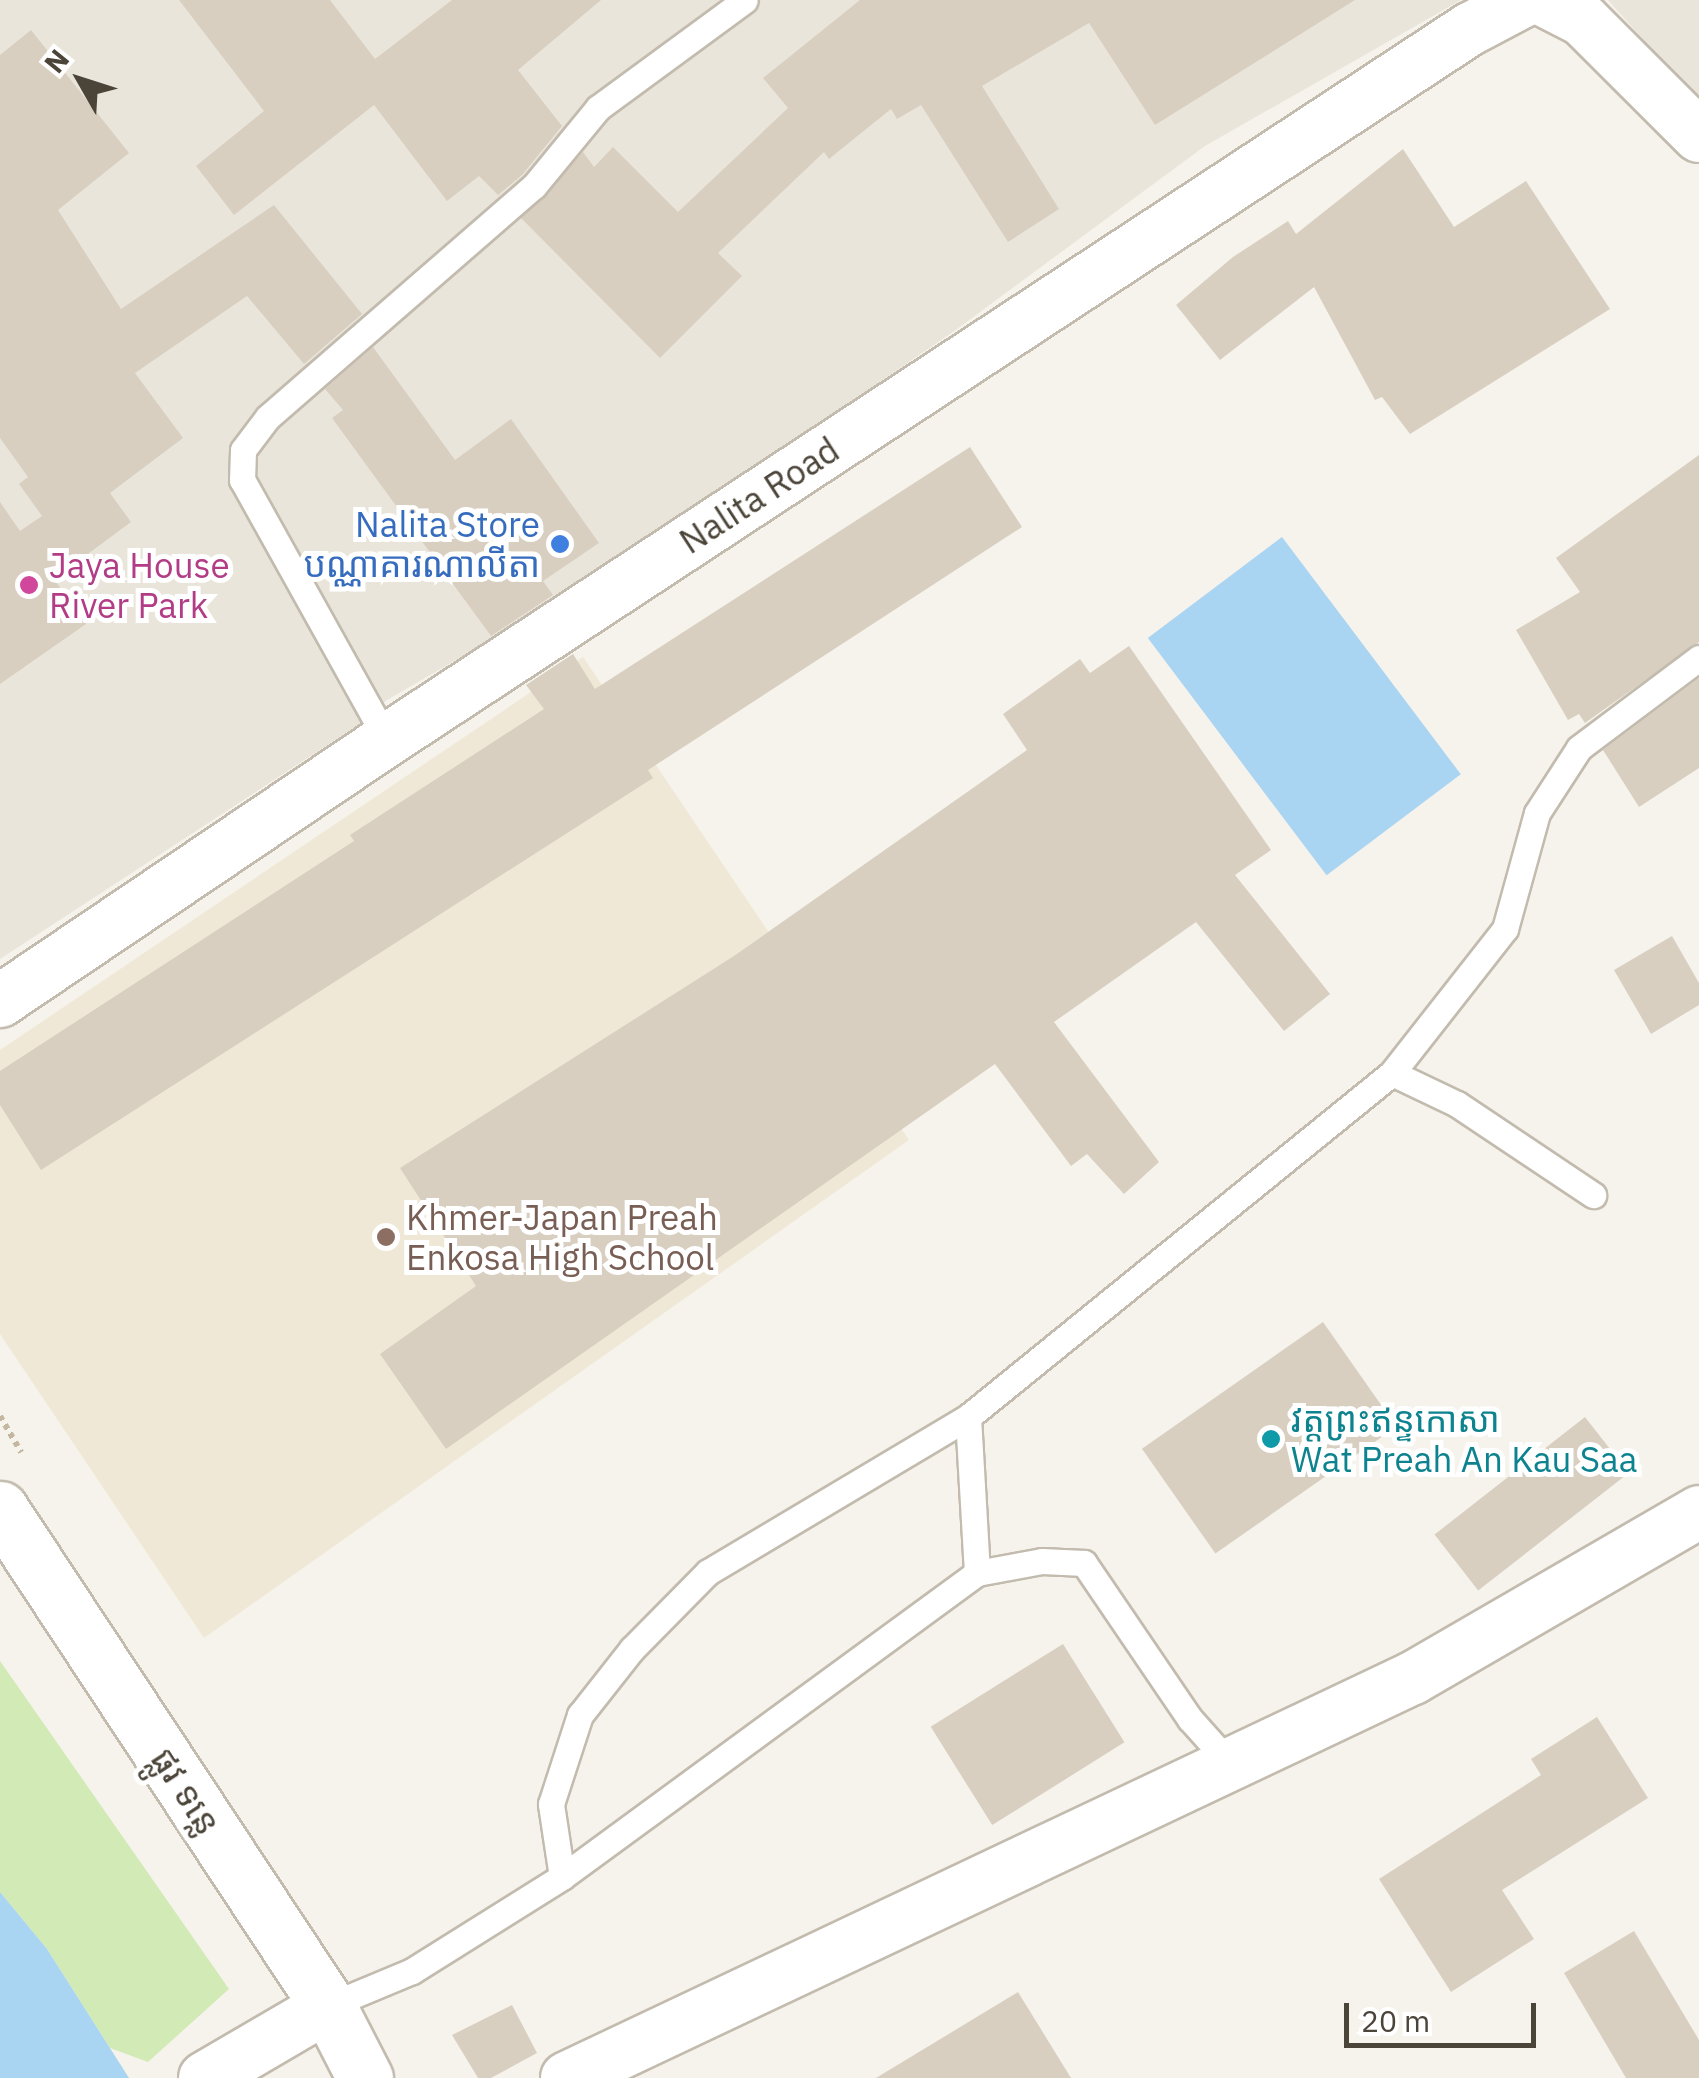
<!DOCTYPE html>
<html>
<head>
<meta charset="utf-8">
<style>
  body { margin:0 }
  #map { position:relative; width:1699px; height:2078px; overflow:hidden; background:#f6f3ec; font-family:"IBM Plex Sans","Noto Sans Khmer",sans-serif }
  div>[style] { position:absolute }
  .residential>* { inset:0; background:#eae5da }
  .education>* { inset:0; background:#efe8d6 }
  .green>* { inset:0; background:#d2eab5 }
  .water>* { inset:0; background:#a9d4f2; transform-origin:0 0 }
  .building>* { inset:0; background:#d8cfc1; transform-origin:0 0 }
  .path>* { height:6px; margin-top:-3px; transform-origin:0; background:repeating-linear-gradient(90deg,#c4b79f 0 5px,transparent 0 10px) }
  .roads { filter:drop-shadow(2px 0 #c2bbae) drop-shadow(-2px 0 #c2bbae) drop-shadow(0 2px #c2bbae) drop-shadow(0 -2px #c2bbae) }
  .service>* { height:25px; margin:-12.5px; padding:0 12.5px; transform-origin:12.5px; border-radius:12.5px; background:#fff }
  .minor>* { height:52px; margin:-26px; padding:0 26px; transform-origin:26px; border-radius:26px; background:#fff }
  .tertiary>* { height:55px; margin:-27.5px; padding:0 27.5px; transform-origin:27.5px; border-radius:27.5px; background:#fff }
  .dots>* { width:28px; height:28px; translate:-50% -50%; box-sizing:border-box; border:5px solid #fff; border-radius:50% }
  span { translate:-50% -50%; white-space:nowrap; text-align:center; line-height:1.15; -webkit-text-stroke:10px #fff; paint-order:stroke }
  .street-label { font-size:35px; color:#4b4439 }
  .shop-label { font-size:35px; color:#366cbe }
  .right { translate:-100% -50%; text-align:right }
  .hotel-label { font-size:35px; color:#b23c85 }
  .left { translate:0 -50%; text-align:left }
  .education-label { font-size:35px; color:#785e54 }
  .culture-label { font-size:35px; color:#0d838f }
  .north { position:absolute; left:30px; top:30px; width:100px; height:100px; -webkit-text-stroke:8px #fff; paint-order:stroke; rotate:309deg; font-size:28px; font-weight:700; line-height:40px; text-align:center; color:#4b4439 }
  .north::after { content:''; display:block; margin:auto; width:35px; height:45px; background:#4b4439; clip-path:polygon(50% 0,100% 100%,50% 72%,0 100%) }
  .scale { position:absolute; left:1344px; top:2003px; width:192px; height:45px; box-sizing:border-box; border:5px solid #4b4439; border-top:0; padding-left:12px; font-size:30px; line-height:35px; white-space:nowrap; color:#4b4439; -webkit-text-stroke:8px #fff; paint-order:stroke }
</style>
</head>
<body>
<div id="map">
  <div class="residential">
    <div style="clip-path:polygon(0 0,1461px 0,1205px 146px,957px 329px,577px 590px,387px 700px,358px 725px,0 959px)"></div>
    <div style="clip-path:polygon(1608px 0,1699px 0,1699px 95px,1687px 89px)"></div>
  </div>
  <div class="education">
    <div style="clip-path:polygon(583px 657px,909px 1140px,204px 1638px,0 1334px,0 1050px)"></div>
  </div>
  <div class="green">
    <div style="clip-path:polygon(0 1661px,229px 1989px,148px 2062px,110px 2048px,47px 1949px,0 1892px)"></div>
  </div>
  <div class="water">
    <div style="left:1282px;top:537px;width:297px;height:168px;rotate:53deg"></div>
    <div style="clip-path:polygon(0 1892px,47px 1949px,129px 2078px,0 2078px)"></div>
  </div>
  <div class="building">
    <div style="clip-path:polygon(179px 0,330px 0,375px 59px,452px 0,601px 0,518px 70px,562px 126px,522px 175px,498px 195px,479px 176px,447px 201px,374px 105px,234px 215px,196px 166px,264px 111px)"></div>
    <div style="clip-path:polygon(860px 0,1355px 0,1155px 125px,1089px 23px,982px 86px,1059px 209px,1008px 242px,921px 105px,897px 119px,891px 109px,829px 159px,824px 152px,718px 253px,742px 276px,660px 358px,521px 218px,583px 152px,594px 167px,613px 147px,678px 212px,788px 108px,763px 78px)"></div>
    <div style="clip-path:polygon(31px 30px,129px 153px,58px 210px,121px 309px,274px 205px,362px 314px,304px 364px,247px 296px,135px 373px,183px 438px,110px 493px,131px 522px,54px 579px,86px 624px,0 684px,0 502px,20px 531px,42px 516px,19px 484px,28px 477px,0 438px,0 55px)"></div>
    <div style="clip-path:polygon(1403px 149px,1454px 227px,1526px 181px,1610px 309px,1410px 434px,1382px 397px,1375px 400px,1314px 287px,1220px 360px,1176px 305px,1233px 257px,1288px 221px,1296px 234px)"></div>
    <div style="clip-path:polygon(373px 347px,455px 460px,511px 419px,599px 543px,543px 581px,553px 595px,491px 636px,332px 418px,343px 410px,325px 389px)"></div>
    <div style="clip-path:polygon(970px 447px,1022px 527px,648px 770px,653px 778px,41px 1170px,0 1105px,0 1071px,354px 841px,350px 835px,544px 709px,526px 685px,573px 654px,595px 689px)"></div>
    <div style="clip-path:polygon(1699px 455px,1699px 642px,1585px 723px,1579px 714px,1568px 720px,1516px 630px,1580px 592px,1556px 558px)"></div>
    <div style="clip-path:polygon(1129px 646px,1271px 850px,1235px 875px,1330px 994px,1284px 1031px,1196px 922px,1054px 1022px,1159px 1162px,1124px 1194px,1087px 1154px,1071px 1166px,995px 1064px,446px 1449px,380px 1354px,476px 1286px,400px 1168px,734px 956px,1027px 750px,1003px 714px,1080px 659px,1090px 673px)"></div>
    <div style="clip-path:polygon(1699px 678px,1699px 768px,1639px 807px,1603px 750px)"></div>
    <div style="clip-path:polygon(1672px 936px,1699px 983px,1699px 1005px,1651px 1034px,1614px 970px)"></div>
    <div style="left:1323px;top:1322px;width:128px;height:221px;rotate:55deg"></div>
    <div style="left:1585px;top:1417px;width:71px;height:191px;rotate:52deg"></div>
    <div style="left:1063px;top:1644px;width:116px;height:156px;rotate:58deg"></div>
    <div style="clip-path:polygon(1597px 1717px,1648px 1798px,1502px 1890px,1534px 1939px,1451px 1992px,1379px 1879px,1541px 1775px,1531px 1759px)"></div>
    <div style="clip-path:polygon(1634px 1931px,1699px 2040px,1699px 2078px,1626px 2078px,1564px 1973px)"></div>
    <div style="clip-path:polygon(1018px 1992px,1071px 2078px,876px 2078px)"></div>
    <div style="clip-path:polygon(512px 2005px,537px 2053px,491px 2078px,478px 2078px,452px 2035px)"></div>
  </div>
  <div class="path">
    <div style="left:0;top:1416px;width:42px;rotate:59.7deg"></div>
  </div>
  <div class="roads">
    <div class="service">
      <div style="left:387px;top:740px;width:298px;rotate:-119.1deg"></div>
      <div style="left:242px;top:480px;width:30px;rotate:-88deg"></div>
      <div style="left:243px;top:450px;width:41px;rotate:-52.9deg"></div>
      <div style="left:268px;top:417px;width:352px;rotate:-41deg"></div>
      <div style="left:534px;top:186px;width:101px;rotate:-50.6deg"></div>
      <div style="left:598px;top:108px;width:182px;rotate:-36.3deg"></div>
      <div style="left:1392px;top:1073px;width:72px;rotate:25.5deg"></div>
      <div style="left:1457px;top:1104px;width:164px;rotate:33.8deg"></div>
      <div style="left:977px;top:1573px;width:66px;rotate:-10.5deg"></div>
      <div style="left:1042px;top:1561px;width:42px;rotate:2.7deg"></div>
      <div style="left:1084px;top:1563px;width:189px;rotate:55.8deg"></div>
      <div style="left:1190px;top:1719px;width:63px;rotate:48.2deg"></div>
      <div style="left:562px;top:1877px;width:74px;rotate:-98.6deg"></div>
      <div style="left:551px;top:1804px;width:94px;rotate:-72deg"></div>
      <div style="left:580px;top:1715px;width:84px;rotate:-51.8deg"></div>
      <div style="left:632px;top:1649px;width:108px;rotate:-45.4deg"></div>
      <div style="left:708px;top:1572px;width:303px;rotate:-30.8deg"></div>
      <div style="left:328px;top:2006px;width:91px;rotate:-22.6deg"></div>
      <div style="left:412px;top:1971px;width:177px;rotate:-32.1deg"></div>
      <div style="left:562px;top:1877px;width:514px;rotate:-36.22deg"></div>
      <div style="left:977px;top:1573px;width:156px;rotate:-93.3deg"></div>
      <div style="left:968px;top:1417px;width:546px;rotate:-39.05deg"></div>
      <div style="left:1392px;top:1073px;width:183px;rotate:-51.9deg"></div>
      <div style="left:1505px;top:929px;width:120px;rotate:-74.6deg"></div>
      <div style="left:1537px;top:813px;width:77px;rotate:-57.1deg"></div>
      <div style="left:1579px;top:748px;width:150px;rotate:-36.9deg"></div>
    </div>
    <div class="minor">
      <div style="left:1544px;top:0;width:44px;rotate:27.1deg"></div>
      <div style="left:1583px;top:20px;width:164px;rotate:45deg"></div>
      <div style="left:0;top:1001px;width:467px;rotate:-34deg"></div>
      <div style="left:387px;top:740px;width:1296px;rotate:-33.29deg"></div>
      <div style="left:1470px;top:29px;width:62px;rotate:-27.8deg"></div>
      <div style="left:205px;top:2078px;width:143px;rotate:-30.3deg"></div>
      <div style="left:567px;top:2078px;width:936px;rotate:-25.31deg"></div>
      <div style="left:1413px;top:1678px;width:331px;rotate:-30.1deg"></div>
    </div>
    <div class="tertiary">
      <div style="left:0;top:1509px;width:595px;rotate:56.58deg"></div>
      <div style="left:328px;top:2006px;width:81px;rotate:62.8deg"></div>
    </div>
  </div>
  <div class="dots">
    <div style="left:560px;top:544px;background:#3f7fe0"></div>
    <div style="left:29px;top:585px;background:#d1479c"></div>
    <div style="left:386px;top:1237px;background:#8d6e63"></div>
    <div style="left:1271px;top:1439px;background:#0f9aa8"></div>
  </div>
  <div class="street-label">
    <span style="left:759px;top:495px;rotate:-33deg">Nalita Road</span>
    <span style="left:186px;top:1791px;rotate:57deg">ផ្លូវ ទន្លេ</span>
  </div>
  <div class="shop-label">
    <span class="right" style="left:540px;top:544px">Nalita Store<br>បណ្ណាគារណាលីតា</span>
  </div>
  <div class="hotel-label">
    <span class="left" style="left:49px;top:585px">Jaya House<br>River Park</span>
  </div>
  <div class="education-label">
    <span class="left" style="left:406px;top:1237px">Khmer-Japan Preah<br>Enkosa High School</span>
  </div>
  <div class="culture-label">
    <span class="left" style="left:1291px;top:1439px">វត្តព្រះឥន្ទកោសា<br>Wat Preah An Kau Saa</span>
  </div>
  <div class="north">N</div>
  <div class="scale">20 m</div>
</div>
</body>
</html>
